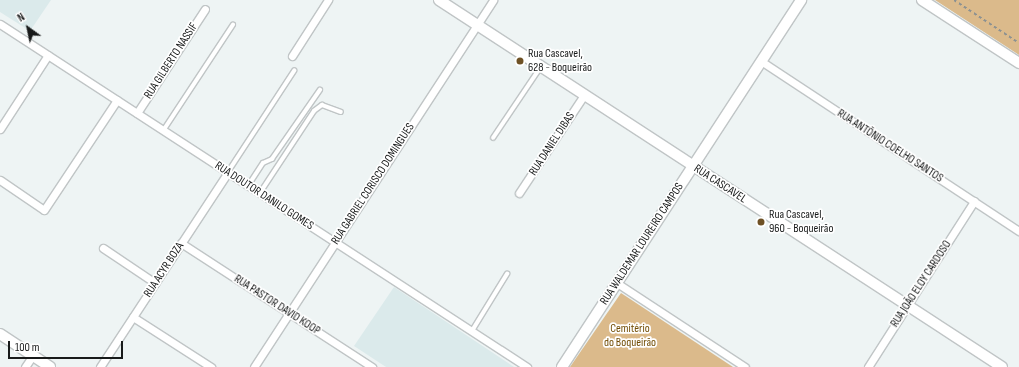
<!DOCTYPE html>
<html>
<head>
<meta charset="utf-8">
<style>
  body { margin:0 }
  #map { position:relative; width:1019px; height:367px; overflow:hidden; background:#eef4f4; font-family:"Sofia Sans Condensed",sans-serif }
  div>[style] { position:absolute }
  .built>* { inset:0; background:#dbeaeb }
  .green>* { inset:0; background:#dbba8b }
  .path>* { height:1.5px; margin-top:-0.75px; transform-origin:0; background:repeating-linear-gradient(90deg,#8c9191 0 3px,transparent 0 6px) }
  .roads { filter:drop-shadow(1px 0 #c0c5c6) drop-shadow(-1px 0 #c0c5c6) drop-shadow(0 1px #c0c5c6) drop-shadow(0 -1px #c0c5c6) }
  .service>* { height:3.5px; margin:-1.75px; padding:0 1.75px; transform-origin:1.75px; border-radius:1.75px; background:#fff }
  .minor>* { height:7px; margin:-3.5px; padding:0 3.5px; transform-origin:3.5px; border-radius:3.5px; background:#fff }
  .secondary>* { height:10px; margin:-5px; padding:0 5px; transform-origin:5px; border-radius:5px; background:#fff }
  .dots>* { width:11px; height:11px; translate:-50% -50%; box-sizing:border-box; border:2px solid #fff; border-radius:50% }
  span { translate:-50% -50%; white-space:nowrap; text-align:center; line-height:1.15; -webkit-text-stroke:3.5px #fff; paint-order:stroke }
  .poi-label { font-size:12px; color:#181a1a }
  .left { translate:0 -50%; text-align:left }
  .street-label { font-size:12px; color:#181a1a }
  .park-label { font-size:12px; color:#724d05 }
  .north { position:absolute; left:8px; top:8px; width:40px; height:40px; -webkit-text-stroke:3px #fff; paint-order:stroke; rotate:327deg; font-size:11px; font-weight:700; line-height:16px; text-align:center; color:#181a1a }
  .north::after { content:''; display:block; margin:auto; width:14px; height:18px; background:#181a1a; clip-path:polygon(50% 0,100% 100%,50% 72%,0 100%) }
  .scale { position:absolute; left:8px; top:341px; width:115px; height:18px; box-sizing:border-box; border:2px solid #181a1a; border-top:0; padding-left:5px; font-size:12px; line-height:14px; white-space:nowrap; color:#181a1a; -webkit-text-stroke:3px #fff; paint-order:stroke }
</style>
</head>
<body>
<div id="map">
  <div class="built">
    <div style="clip-path:polygon(0 0,51px 0,30px 31px,0 12px)"></div>
    <div style="clip-path:polygon(394px 287px,514px 367px,386px 367px,354px 346px)"></div>
  </div>
  <div class="green">
    <div style="clip-path:polygon(935px 0,1019px 0,1019px 55px)"></div>
    <div style="clip-path:polygon(621px 293px,733px 367px,570px 367px)"></div>
  </div>
  <div class="path">
    <div style="left:954px;top:0;width:78px;rotate:33.5deg"></div>
  </div>
  <div class="roads">
    <div class="service">
      <div style="left:163px;top:131px;width:127px;rotate:-56.6deg"></div>
      <div style="left:493px;top:138px;width:84px;rotate:-56.1deg"></div>
      <div style="left:228px;top:172px;width:121px;rotate:-56.8deg"></div>
      <div style="left:248px;top:186px;width:27px;rotate:-57deg"></div>
      <div style="left:263px;top:163px;width:10px;rotate:-24deg"></div>
      <div style="left:272px;top:159px;width:84px;rotate:-55.2deg"></div>
      <div style="left:260px;top:193px;width:98px;rotate:-56.6deg"></div>
      <div style="left:314px;top:111px;width:10px;rotate:-37deg"></div>
      <div style="left:322px;top:105px;width:20px;rotate:20deg"></div>
      <div style="left:472px;top:331px;width:67px;rotate:-58.4deg"></div>
    </div>
    <div class="minor">
      <div style="left:0;top:24px;width:629px;rotate:33.06deg"></div>
      <div style="left:292px;top:56px;width:67px;rotate:-57.3deg"></div>
      <div style="left:761px;top:61px;width:309px;rotate:33.4deg"></div>
      <div style="left:137px;top:113px;width:124px;rotate:-56.8deg"></div>
      <div style="left:0;top:129px;width:88px;rotate:-57deg"></div>
      <div style="left:0;top:180px;width:53px;rotate:34.3deg"></div>
      <div style="left:44px;top:210px;width:132px;rotate:-56.4deg"></div>
      <div style="left:519px;top:193px;width:118px;rotate:-56.4deg"></div>
      <div style="left:181px;top:243px;width:228px;rotate:33deg"></div>
      <div style="left:103px;top:248px;width:63px;rotate:33.9deg"></div>
      <div style="left:617px;top:283px;width:153px;rotate:33.3deg"></div>
      <div style="left:133px;top:317px;width:93px;rotate:32.7deg"></div>
      <div style="left:25px;top:367px;width:14px;rotate:-56deg"></div>
      <div style="left:100px;top:367px;width:233px;rotate:-56.7deg"></div>
      <div style="left:254px;top:367px;width:438px;rotate:-56.9deg"></div>
      <div style="left:868px;top:367px;width:197px;rotate:-57.4deg"></div>
    </div>
    <div class="secondary">
      <div style="left:439px;top:0;width:672px;rotate:33.1deg"></div>
      <div style="left:922px;top:0;width:116px;rotate:33deg"></div>
      <div style="left:0;top:334px;width:60px;rotate:33.4deg"></div>
      <div style="left:562px;top:367px;width:438px;rotate:-56.9deg"></div>
    </div>
  </div>
  <div class="dots">
    <div style="left:520px;top:61px;background:#6e5125"></div>
    <div style="left:761px;top:222px;background:#6e5125"></div>
  </div>
  <div class="poi-label">
    <span class="left" style="left:528px;top:61px">Rua Cascavel,<br>628 - Boqueirão</span>
    <span class="left" style="left:769px;top:222px">Rua Cascavel,<br>960 - Boqueirão</span>
  </div>
  <div class="street-label">
    <span style="left:171px;top:61px;rotate:-57deg">RUA GILBERTO NASSIF</span>
    <span style="left:552px;top:144px;rotate:-57deg">RUA DANIEL DIBAS</span>
    <span style="left:890px;top:146px;rotate:33deg">RUA ANTÔNIO COELHO SANTOS</span>
    <span style="left:373px;top:184px;rotate:-57deg">RUA GABRIEL CORISCO DOMINGUES</span>
    <span style="left:720px;top:184px;rotate:33deg">RUA CASCAVEL</span>
    <span style="left:264px;top:196px;rotate:33deg">RUA DOUTOR DANILO GOMES</span>
    <span style="left:642px;top:244px;rotate:-57deg">RUA WALDEMAR LOUREIRO CAMPOS</span>
    <span style="left:164px;top:270px;rotate:-57deg">RUA ACYR BOZA</span>
    <span style="left:921px;top:284px;rotate:-57deg">RUA JOÃO ELOY CARDOSO</span>
    <span style="left:277px;top:305px;rotate:33deg">RUA PASTOR DAVID KOOP</span>
  </div>
  <div class="park-label">
    <span style="left:630px;top:336px">Cemitério<br>do Boqueirão</span>
  </div>
  <div class="north">N</div>
  <div class="scale">100 m</div>
</div>
</body>
</html>
